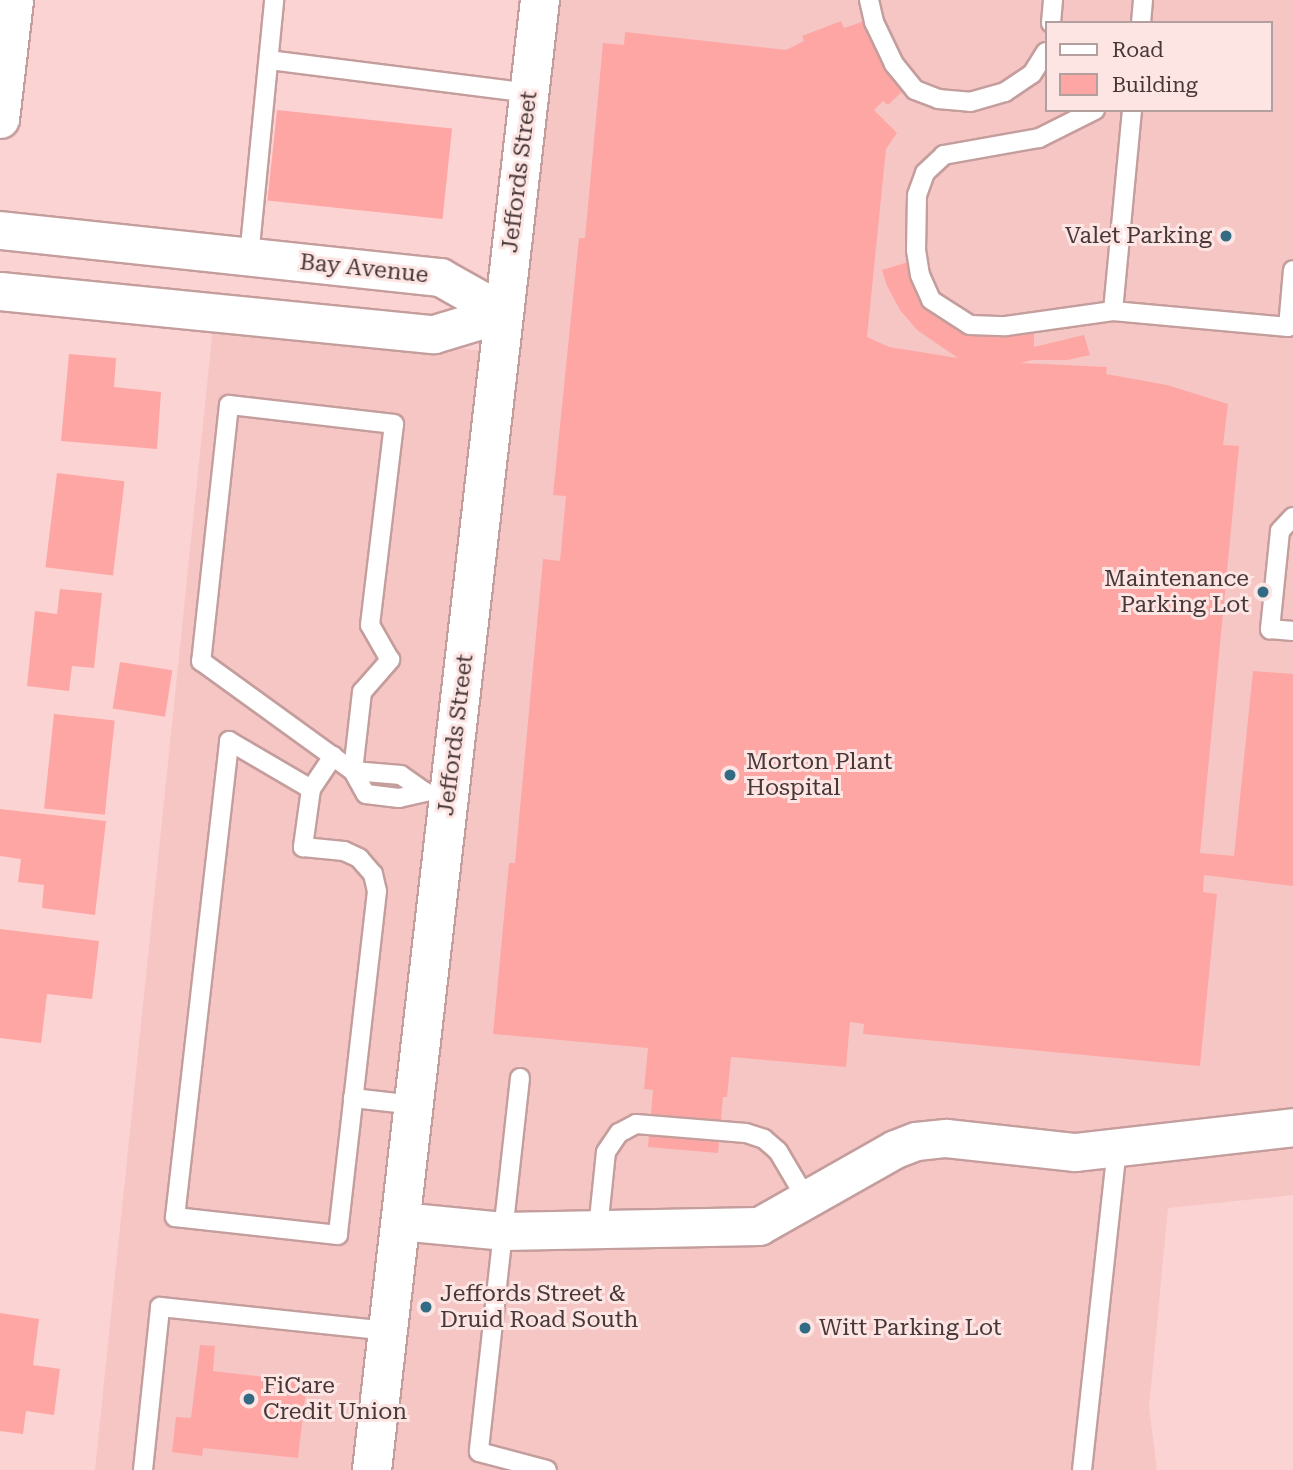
<!DOCTYPE html>
<html>
<head>
<meta charset="utf-8">
<style>
  body { margin:0 }
  #map { position:relative; width:1293px; height:1470px; overflow:hidden; background:#fbd3d2; font-family:"Roboto Serif",serif }
  div>[style] { position:absolute }
  .built>* { inset:0; background:#f6c6c5 }
  .building>* { inset:0; background:#fea6a4; transform-origin:0 0 }
  .roads { filter:drop-shadow(2px 0 #c49e9d) drop-shadow(-2px 0 #c49e9d) drop-shadow(0 2px #c49e9d) drop-shadow(0 -2px #c49e9d) }
  .lane>* { height:18px; margin:-9px; padding:0 9px; transform-origin:9px; border-radius:9px; background:#fff }
  .street>* { height:37px; margin:-18.5px; padding:0 18.5px; transform-origin:18.5px; border-radius:18.5px; background:#fff }
  .secondary>* { height:38px; margin:-19px; padding:0 19px; transform-origin:19px; border-radius:19px; background:#fff }
  .dots>* { width:19px; height:19px; translate:-50% -50%; box-sizing:border-box; border:4px solid #fde5e4; border-radius:50% }
  span { translate:-50% -50%; white-space:nowrap; text-align:center; line-height:1.15; -webkit-text-stroke:6px #fde5e4; paint-order:stroke }
  .street-label { font-size:23px; color:#473737 }
  .poi-label { font-size:23px; color:#473737 }
  .right { translate:-100% -50%; text-align:right }
  .left { translate:0 -50%; text-align:left }
  .legend { position:absolute; left:1045px; top:21px; width:228px; height:91px; box-sizing:border-box; background:#fde5e4; border:2px solid #b49f9f; margin:0; padding:9px 12px; list-style:none; font-size:21px; color:#473737 }
  .legend li { display:flex; align-items:center; gap:14px; height:35px }
  .legend b { width:35px; border:2px solid #b49f9f }
</style>
</head>
<body>
<div id="map">
  <div class="built">
    <div style="clip-path:polygon(evenodd,557px 0,1293px 0,1293px 1195px,1168px 1208px,1149px 1408px,1157px 1470px,95px 1470px,213px 327px,521px 354px,557px 0,1046px 23px,1270px 23px,1270px 110px,1046px 110px,1046px 23px)"></div>
  </div>
  <div class="building">
    <div style="clip-path:polygon(868px 20px,906px 88px,888px 105px,883px 101px,874px 110px,897px 133px,886px 149px,867px 337px,889px 347px,958px 358px,917px 330px,900px 310px,887px 286px,882px 270px,918px 259px,927px 280px,939px 296px,986px 327px,1034px 334px,1034px 347px,1084px 335px,1090px 355px,1067px 360px,1032px 360px,1020px 363px,1107px 367px,1106px 374px,1167px 385px,1228px 404px,1223px 445px,1239px 446px,1200px 853px,1234px 856px,1253px 671px,1293px 674px,1293px 886px,1204px 875px,1203px 892px,1217px 894px,1200px 1066px,863px 1034px,864px 1024px,850px 1022px,846px 1067px,731px 1057px,727px 1097px,723px 1097px,718px 1153px,648px 1147px,653px 1090px,644px 1089px,648px 1048px,493px 1034px,509px 863px,515px 863px,543px 559px,560px 561px,566px 496px,553px 495px,579px 238px,585px 238px,603px 43px,624px 45px,625px 32px,786px 50px,804px 41px,802px 36px,841px 21px,844px 28px)"></div>
    <div style="left:277px;top:110px;width:176px;height:91px;rotate:6deg"></div>
    <div style="clip-path:polygon(69px 354px,116px 358px,114px 387px,161px 392px,157px 449px,61px 441px)"></div>
    <div style="left:57px;top:473px;width:68px;height:95px;rotate:7deg"></div>
    <div style="clip-path:polygon(60px 589px,102px 593px,94px 668px,72px 666px,69px 691px,27px 686px,35px 611px,57px 614px)"></div>
    <div style="left:120px;top:662px;width:53px;height:47px;rotate:9deg"></div>
    <div style="left:54px;top:714px;width:61px;height:95px;rotate:6deg"></div>
    <div style="clip-path:polygon(0 809px,106px 821px,95px 915px,42px 908px,44px 885px,18px 882px,21px 859px,0 856px)"></div>
    <div style="clip-path:polygon(0 929px,99px 941px,92px 999px,47px 994px,41px 1043px,0 1038px)"></div>
    <div style="clip-path:polygon(0 1313px,39px 1319px,33px 1365px,60px 1369px,54px 1415px,26px 1411px,23px 1434px,0 1431px)"></div>
    <div style="clip-path:polygon(200px 1345px,215px 1346px,213px 1371px,307px 1382px,298px 1458px,203px 1448px,202px 1456px,172px 1452px,176px 1417px,191px 1418px)"></div>
  </div>
  <div class="roads">
    <div class="lane">
      <div style="left:869px;top:0;width:23px;rotate:77deg"></div>
      <div style="left:874px;top:22px;width:47px;rotate:64.5deg"></div>
      <div style="left:894px;top:64px;width:33px;rotate:51deg"></div>
      <div style="left:915px;top:90px;width:25px;rotate:21deg"></div>
      <div style="left:938px;top:99px;width:32px;rotate:5deg"></div>
      <div style="left:970px;top:102px;width:36px;rotate:-16deg"></div>
      <div style="left:1005px;top:92px;width:32px;rotate:-34deg"></div>
      <div style="left:1032px;top:74px;width:26px;rotate:-58deg"></div>
      <div style="left:1051px;top:23px;width:23px;rotate:-85deg"></div>
      <div style="left:1141px;top:23px;width:23px;rotate:-85deg"></div>
      <div style="left:269px;top:60px;width:262px;rotate:7.2deg"></div>
      <div style="left:1095px;top:110px;width:63px;rotate:153.4deg"></div>
      <div style="left:1039px;top:138px;width:97px;rotate:169.9deg"></div>
      <div style="left:944px;top:155px;width:26px;rotate:137deg"></div>
      <div style="left:925px;top:173px;width:23px;rotate:110deg"></div>
      <div style="left:917px;top:195px;width:55px;rotate:91deg"></div>
      <div style="left:916px;top:250px;width:25px;rotate:81deg"></div>
      <div style="left:920px;top:275px;width:27px;rotate:66deg"></div>
      <div style="left:931px;top:300px;width:46px;rotate:32.7deg"></div>
      <div style="left:970px;top:325px;width:36px;rotate:2deg"></div>
      <div style="left:1006px;top:326px;width:108px;rotate:-8deg"></div>
      <div style="left:1113px;top:311px;width:176px;rotate:5.2deg"></div>
      <div style="left:1288px;top:327px;width:57px;rotate:-85deg"></div>
      <div style="left:249px;top:257px;width:258px;rotate:-84.4deg"></div>
      <div style="left:1113px;top:311px;width:202px;rotate:-84.6deg"></div>
      <div style="left:1293px;top:517px;width:19px;rotate:133deg"></div>
      <div style="left:1280px;top:531px;width:99px;rotate:95.8deg"></div>
      <div style="left:1270px;top:629px;width:23px;rotate:5deg"></div>
      <div style="left:229px;top:741px;width:95px;rotate:30.3deg"></div>
      <div style="left:311px;top:789px;width:59px;rotate:97.9deg"></div>
      <div style="left:303px;top:847px;width:41px;rotate:5.6deg"></div>
      <div style="left:344px;top:851px;width:17px;rotate:25deg"></div>
      <div style="left:359px;top:858px;width:21px;rotate:49deg"></div>
      <div style="left:373px;top:874px;width:17px;rotate:77deg"></div>
      <div style="left:377px;top:891px;width:346px;rotate:96.5deg"></div>
      <div style="left:338px;top:1235px;width:164px;rotate:-173.7deg"></div>
      <div style="left:175px;top:1217px;width:479px;rotate:-83.5deg"></div>
      <div style="left:353px;top:771px;width:80px;rotate:-83.5deg"></div>
      <div style="left:362px;top:692px;width:43px;rotate:-48.8deg"></div>
      <div style="left:390px;top:660px;width:40px;rotate:-119.7deg"></div>
      <div style="left:370px;top:625px;width:202px;rotate:-83.2deg"></div>
      <div style="left:394px;top:424px;width:166px;rotate:-173.4deg"></div>
      <div style="left:229px;top:405px;width:258px;rotate:96.2deg"></div>
      <div style="left:201px;top:661px;width:188px;rotate:35.9deg"></div>
      <div style="left:353px;top:771px;width:26px;rotate:61deg"></div>
      <div style="left:366px;top:794px;width:33px;rotate:7deg"></div>
      <div style="left:399px;top:798px;width:27px;rotate:-13deg"></div>
      <div style="left:425px;top:792px;width:29px;rotate:-145deg"></div>
      <div style="left:401px;top:775px;width:48px;rotate:-175.2deg"></div>
      <div style="left:311px;top:789px;width:40px;rotate:-56deg"></div>
      <div style="left:520px;top:1078px;width:376px;rotate:96.3deg"></div>
      <div style="left:479px;top:1452px;width:70px;rotate:14.8deg"></div>
      <div style="left:353px;top:1098px;width:61px;rotate:6.5deg"></div>
      <div style="left:598px;top:1229px;width:77px;rotate:-84.1deg"></div>
      <div style="left:606px;top:1152px;width:23px;rotate:-56deg"></div>
      <div style="left:619px;top:1133px;width:19px;rotate:-28deg"></div>
      <div style="left:636px;top:1124px;width:110px;rotate:4.7deg"></div>
      <div style="left:746px;top:1133px;width:19px;rotate:18deg"></div>
      <div style="left:764px;top:1139px;width:18px;rotate:41deg"></div>
      <div style="left:778px;top:1151px;width:57px;rotate:59.4deg"></div>
      <div style="left:143px;top:1470px;width:164px;rotate:-84deg"></div>
      <div style="left:160px;top:1307px;width:229px;rotate:6deg"></div>
      <div style="left:1082px;top:1470px;width:325px;rotate:-83.8deg"></div>
    </div>
    <div class="street">
      <div style="left:0;top:119px;width:120px;rotate:-83.3deg"></div>
      <div style="left:0;top:230px;width:443px;rotate:6.1deg"></div>
      <div style="left:440px;top:277px;width:73px;rotate:29.4deg"></div>
      <div style="left:0;top:291px;width:436px;rotate:5.7deg"></div>
      <div style="left:434px;top:334px;width:73px;rotate:-16.7deg"></div>
      <div style="left:400px;top:1221px;width:103px;rotate:5.5deg"></div>
      <div style="left:503px;top:1231px;width:256px;rotate:-1.1deg"></div>
      <div style="left:759px;top:1226px;width:156px;rotate:-29.5deg"></div>
      <div style="left:895px;top:1149px;width:22px;rotate:-21deg"></div>
      <div style="left:916px;top:1141px;width:30px;rotate:-6deg"></div>
      <div style="left:946px;top:1138px;width:130px;rotate:6.2deg"></div>
      <div style="left:1075px;top:1152px;width:219px;rotate:-6.5deg"></div>
    </div>
    <div class="secondary">
      <div style="left:372px;top:1470px;width:1480px;rotate:-83.48deg"></div>
    </div>
  </div>
  <div class="dots">
    <div style="left:1226px;top:236px;background:#336b85"></div>
    <div style="left:1263px;top:592px;background:#336b85"></div>
    <div style="left:730px;top:775px;background:#336b85"></div>
    <div style="left:426px;top:1307px;background:#336b85"></div>
    <div style="left:805px;top:1328px;background:#336b85"></div>
    <div style="left:249px;top:1399px;background:#336b85"></div>
  </div>
  <div class="street-label">
    <span style="left:520px;top:172px;rotate:-83deg">Jeffords Street</span>
    <span style="left:364px;top:269px;rotate:6deg">Bay Avenue</span>
    <span style="left:456px;top:735px;rotate:-83deg">Jeffords Street</span>
  </div>
  <div class="poi-label">
    <span class="right" style="left:1212px;top:236px">Valet Parking</span>
    <span class="right" style="left:1249px;top:592px">Maintenance<br>Parking Lot</span>
    <span class="left" style="left:746px;top:775px">Morton Plant<br>Hospital</span>
    <span class="left" style="left:440px;top:1307px">Jeffords Street &amp;<br>Druid Road South</span>
    <span class="left" style="left:819px;top:1328px">Witt Parking Lot</span>
    <span class="left" style="left:263px;top:1399px">FiCare<br>Credit Union</span>
  </div>
  <ul class="legend">
  <li><b style="height:9px;background:#fff"></b>Road</li>
  <li><b style="height:19px;background:#fea6a4"></b>Building</li>
  </ul>
</div>
</body>
</html>
